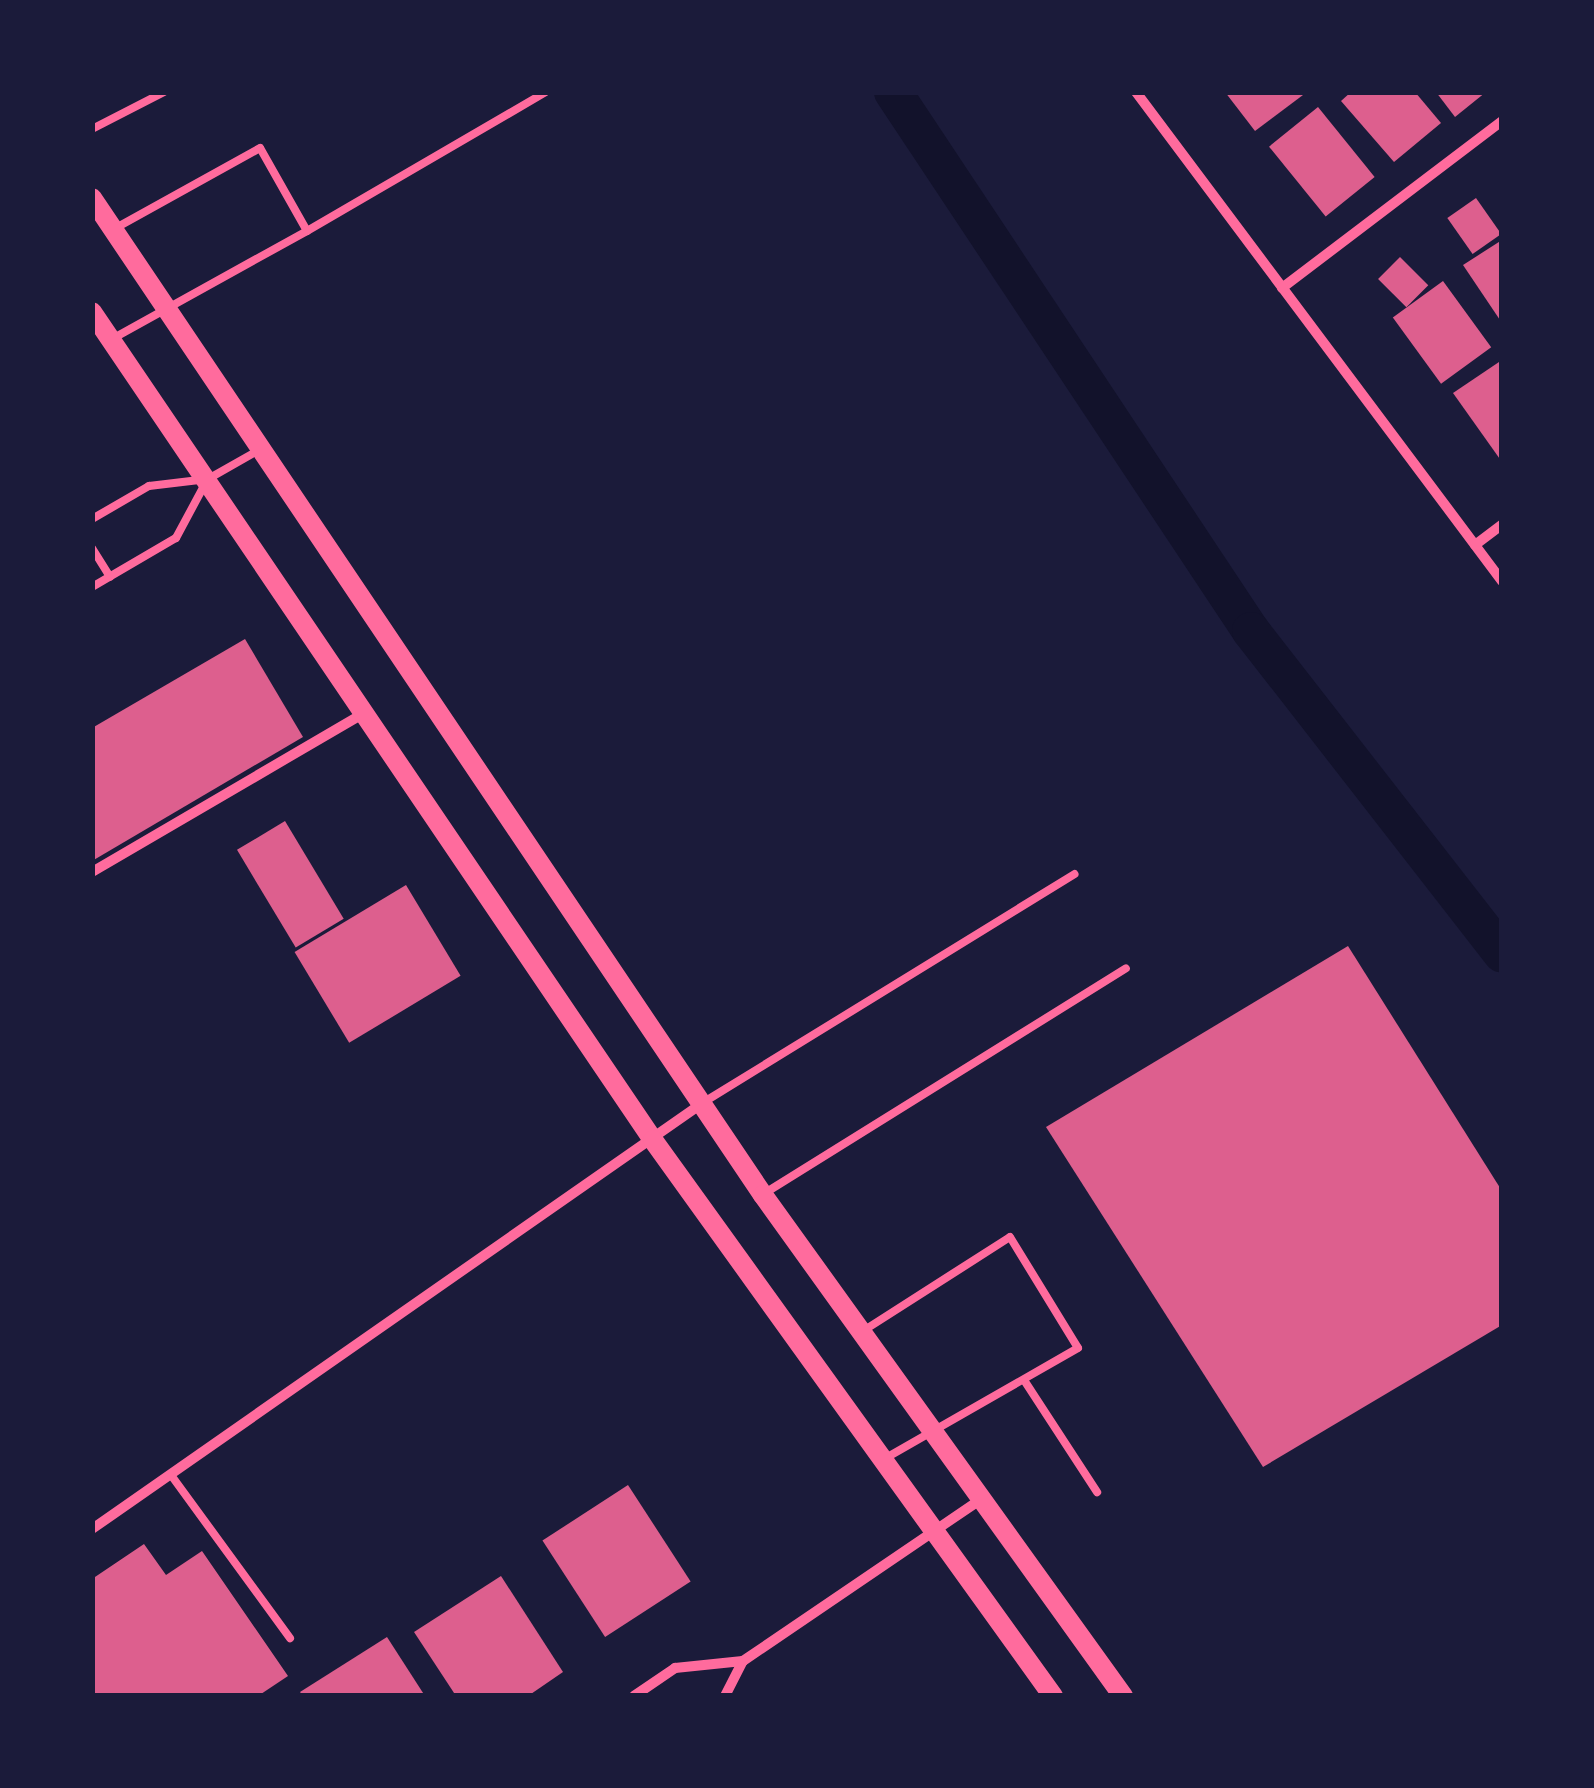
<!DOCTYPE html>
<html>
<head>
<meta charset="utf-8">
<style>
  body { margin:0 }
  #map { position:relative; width:1594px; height:1788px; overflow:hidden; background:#1b1b3a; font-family:"Public Sans",sans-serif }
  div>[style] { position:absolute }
  .canal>* { height:38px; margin:-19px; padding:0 19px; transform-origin:19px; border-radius:19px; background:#12122b }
  .building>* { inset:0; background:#dd5f8e; transform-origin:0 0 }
  .service>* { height:8px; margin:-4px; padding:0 4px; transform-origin:4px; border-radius:4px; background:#ff6b9d }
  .minor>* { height:10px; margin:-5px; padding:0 5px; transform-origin:5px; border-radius:5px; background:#ff6b9d }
  .secondary>* { height:20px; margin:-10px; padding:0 10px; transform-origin:10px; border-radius:10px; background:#ff6b9d }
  span { translate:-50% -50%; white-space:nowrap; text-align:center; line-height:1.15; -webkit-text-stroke:10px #1b1b3a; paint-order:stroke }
  .frame { position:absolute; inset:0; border:95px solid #1b1b3a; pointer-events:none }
</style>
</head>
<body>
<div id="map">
  <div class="canal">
    <div style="left:893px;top:92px;width:647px;rotate:56.41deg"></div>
    <div style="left:1251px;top:631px;width:409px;rotate:52.1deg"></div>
  </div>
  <div class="building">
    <div style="clip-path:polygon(1225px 92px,1307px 92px,1255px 131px)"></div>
    <div style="clip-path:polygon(1351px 92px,1415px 92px,1441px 123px,1394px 162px,1341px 101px)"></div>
    <div style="clip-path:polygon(1436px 92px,1486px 92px,1455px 117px)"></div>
    <div style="left:1318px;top:107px;width:90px;height:63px;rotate:51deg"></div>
    <div style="left:1476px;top:198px;width:44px;height:35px;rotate:55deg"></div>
    <div style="clip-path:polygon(1502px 240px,1502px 323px,1463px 265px)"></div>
    <div style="left:1400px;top:257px;width:40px;height:31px;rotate:45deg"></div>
    <div style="left:1443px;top:281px;width:82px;height:62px;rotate:54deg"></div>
    <div style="clip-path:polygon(1502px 360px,1502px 462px,1453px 393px)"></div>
    <div style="clip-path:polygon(245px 639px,303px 737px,92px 861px,92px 728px)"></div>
    <div style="left:285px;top:821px;width:114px;height:56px;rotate:59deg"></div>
    <div style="left:406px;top:885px;width:106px;height:130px;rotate:59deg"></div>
    <div style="clip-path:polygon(1348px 946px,1502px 1191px,1502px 1325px,1263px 1467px,1046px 1127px)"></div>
    <div style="left:628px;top:1485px;width:115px;height:102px;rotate:57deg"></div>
    <div style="clip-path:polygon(144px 1544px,166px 1575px,202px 1551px,288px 1676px,258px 1696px,92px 1696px,92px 1579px)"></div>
    <div style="clip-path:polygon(501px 1576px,563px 1672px,528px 1696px,456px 1696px,414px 1632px)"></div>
    <div style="clip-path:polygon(387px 1637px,425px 1696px,303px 1696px,300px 1692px)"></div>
  </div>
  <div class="service">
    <div style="left:92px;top:129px;width:81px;rotate:-27.2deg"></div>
    <div style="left:307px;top:231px;width:276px;rotate:-30.2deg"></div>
    <div style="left:112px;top:339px;width:223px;rotate:-29deg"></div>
    <div style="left:307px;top:231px;width:95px;rotate:-119.5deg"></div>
    <div style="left:260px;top:148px;width:167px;rotate:151deg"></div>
    <div style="left:92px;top:519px;width:66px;rotate:-30.1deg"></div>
    <div style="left:149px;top:486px;width:59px;rotate:-6.8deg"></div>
    <div style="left:208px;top:479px;width:59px;rotate:-29.6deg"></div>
    <div style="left:92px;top:548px;width:34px;rotate:58deg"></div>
    <div style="left:92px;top:587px;width:97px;rotate:-30.3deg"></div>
    <div style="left:176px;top:538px;width:64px;rotate:-61.8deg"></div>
    <div style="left:704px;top:1102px;width:435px;rotate:-31.6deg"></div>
    <div style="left:765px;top:1193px;width:425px;rotate:-31.9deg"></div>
    <div style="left:863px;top:1331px;width:174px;rotate:-32.6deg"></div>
    <div style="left:1010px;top:1237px;width:130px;rotate:58.5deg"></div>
    <div style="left:1078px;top:1348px;width:224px;rotate:150.2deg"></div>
    <div style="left:1024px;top:1380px;width:134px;rotate:56.9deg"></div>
    <div style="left:171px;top:1475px;width:202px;rotate:53.9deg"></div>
  </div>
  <div class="minor">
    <div style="left:1136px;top:92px;width:611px;rotate:53.19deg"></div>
    <div style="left:1282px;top:288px;width:276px;rotate:-37.2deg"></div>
    <div style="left:1475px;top:545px;width:34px;rotate:-37deg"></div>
    <div style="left:92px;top:872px;width:317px;rotate:-30.3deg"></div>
    <div style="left:92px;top:1529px;width:743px;rotate:-34.91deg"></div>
    <div style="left:634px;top:1696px;width:50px;rotate:-34.3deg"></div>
    <div style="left:675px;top:1668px;width:68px;rotate:-5.9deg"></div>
    <div style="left:725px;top:1696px;width:39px;rotate:-63deg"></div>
    <div style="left:743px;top:1661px;width:290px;rotate:-34.2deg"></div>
  </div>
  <div class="secondary">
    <div style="left:92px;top:198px;width:1202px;rotate:56.06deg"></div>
    <div style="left:763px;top:1195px;width:617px;rotate:54.3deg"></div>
    <div style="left:92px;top:312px;width:1000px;rotate:55.88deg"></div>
    <div style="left:653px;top:1140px;width:685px;rotate:54.27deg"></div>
  </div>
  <div class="frame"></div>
</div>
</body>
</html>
